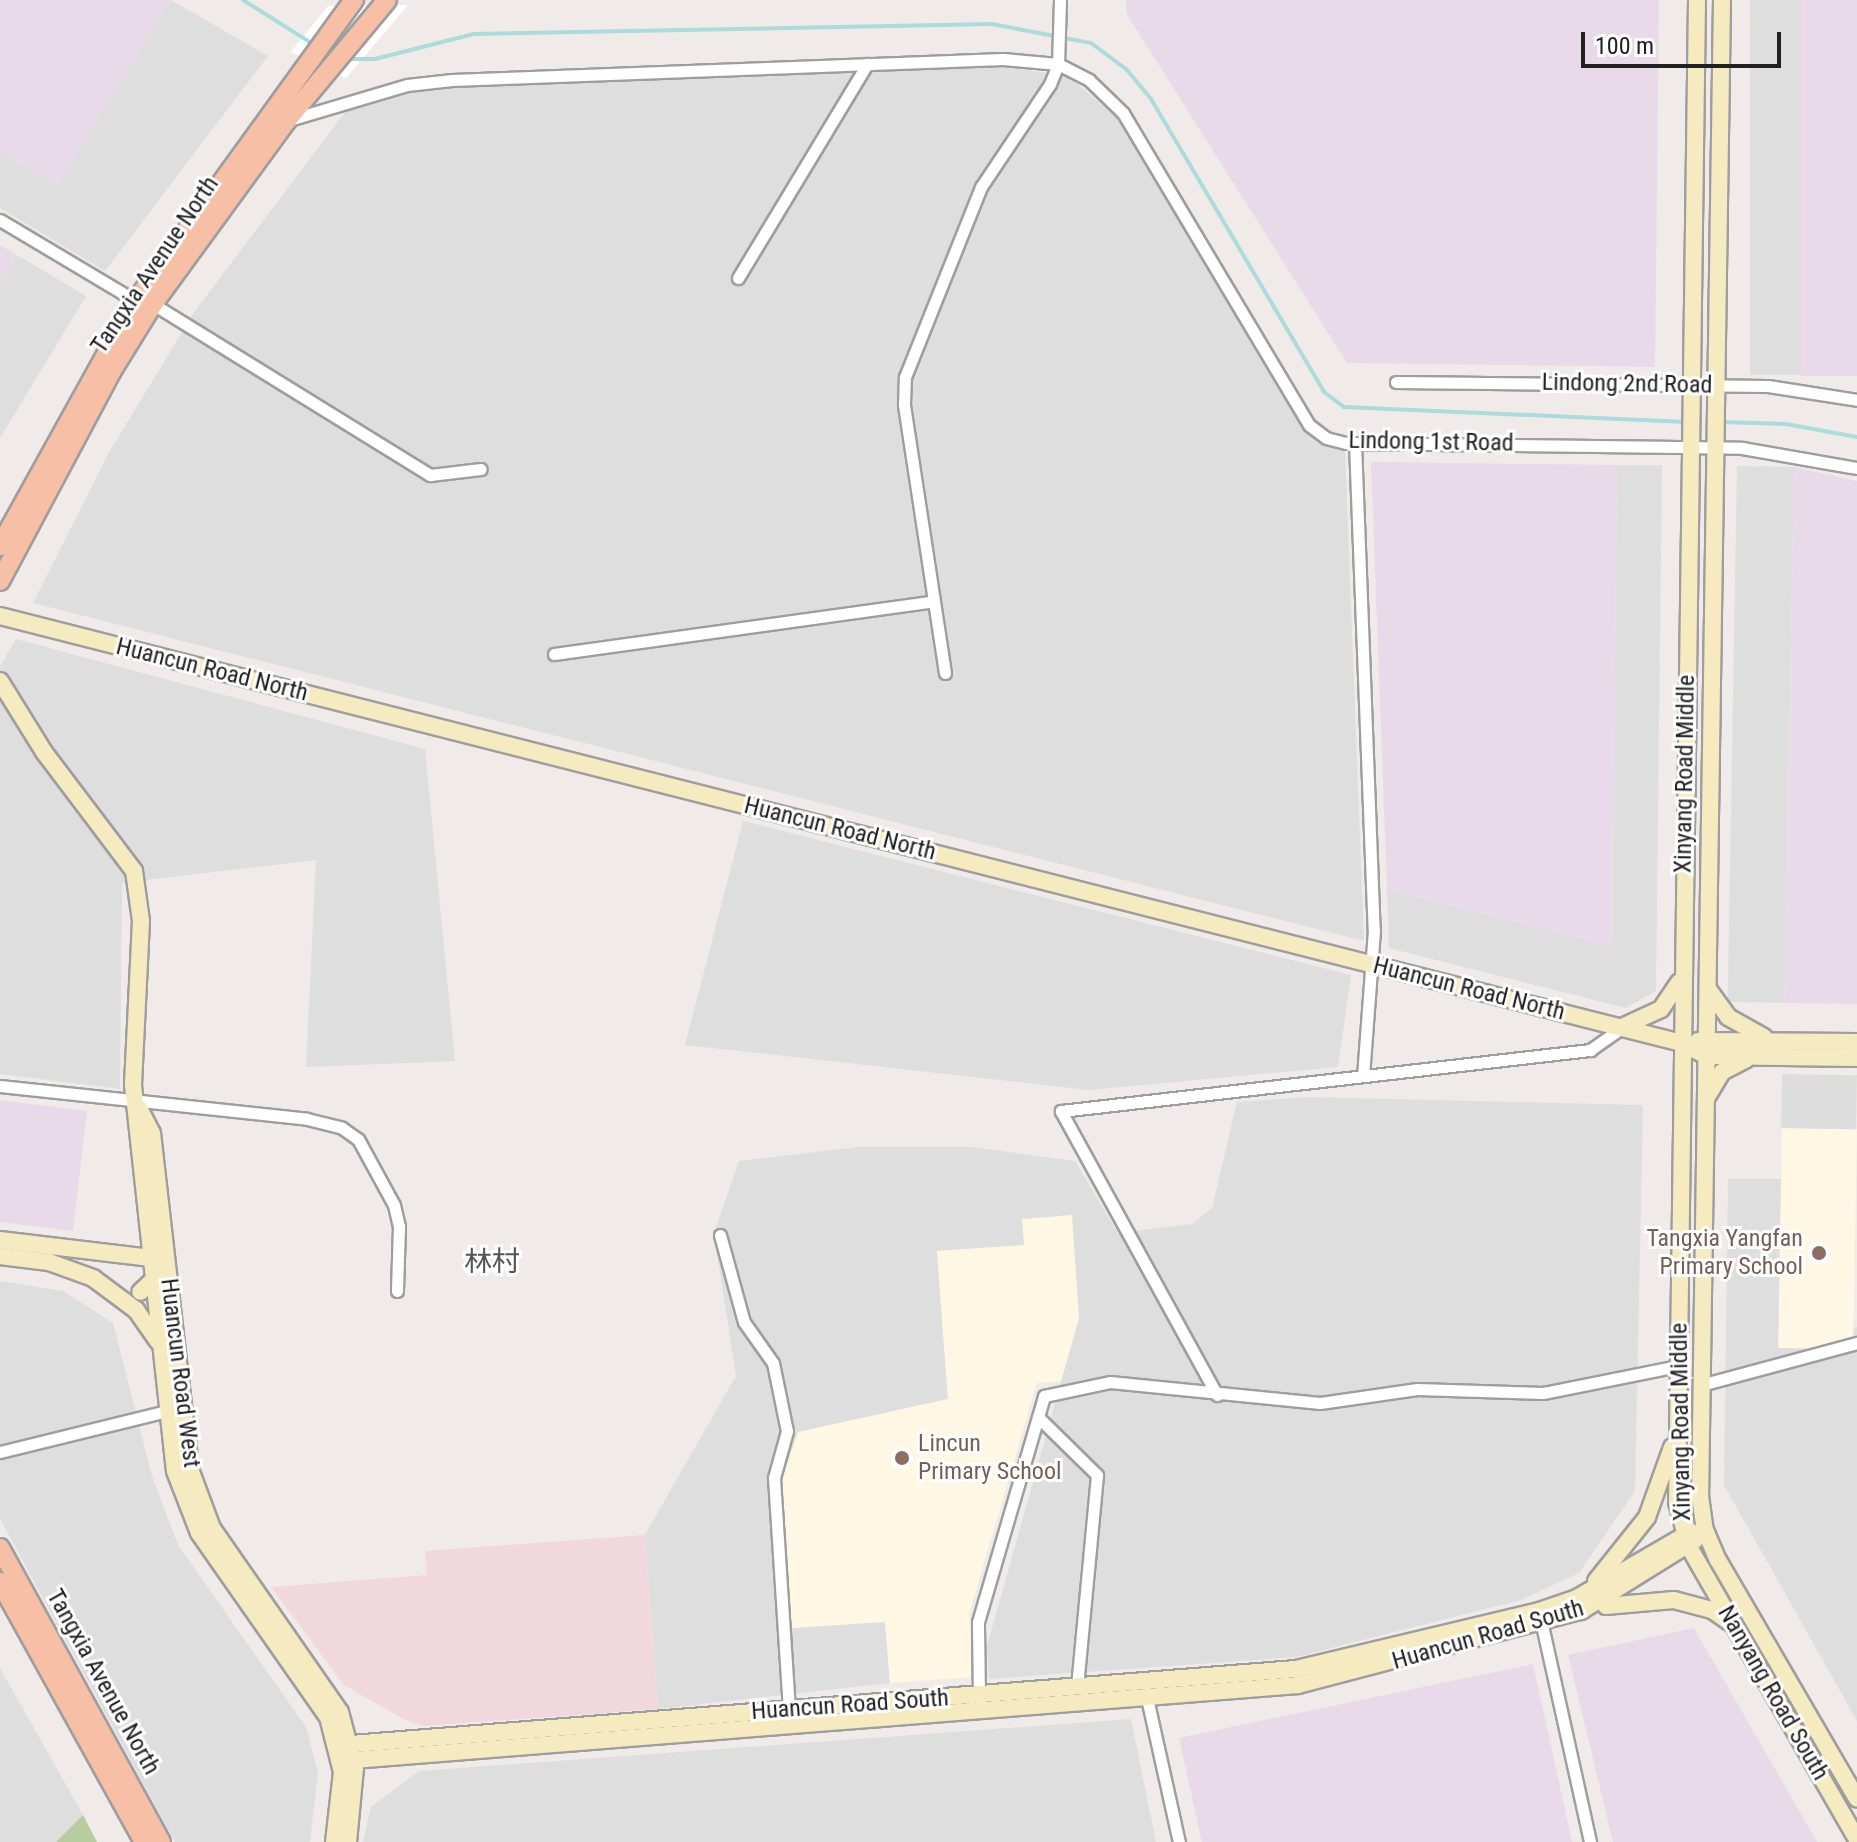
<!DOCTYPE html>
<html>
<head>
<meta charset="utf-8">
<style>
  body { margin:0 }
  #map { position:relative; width:1857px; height:1842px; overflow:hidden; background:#f0ebe8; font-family:"Roboto Condensed","Noto Sans SC",sans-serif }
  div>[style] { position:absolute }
  .residential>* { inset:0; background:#dedede; transform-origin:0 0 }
  .commercial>* { inset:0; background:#f0d8dd }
  .industrial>* { inset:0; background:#e8dae9; transform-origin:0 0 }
  .education>* { inset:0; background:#fdf7e4; transform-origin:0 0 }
  .forest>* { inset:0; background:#b8cd9f }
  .parking>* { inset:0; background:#ddd; transform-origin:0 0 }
  .pier>* { inset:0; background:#fff }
  .stream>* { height:4px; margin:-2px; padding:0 2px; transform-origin:2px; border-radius:2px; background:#abdbda }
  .roads { filter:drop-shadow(2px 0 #9e9e9e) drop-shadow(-2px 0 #9e9e9e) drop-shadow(0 2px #9e9e9e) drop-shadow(0 -2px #9e9e9e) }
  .street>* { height:11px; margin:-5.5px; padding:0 5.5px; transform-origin:5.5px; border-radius:5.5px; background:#fff }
  .secondary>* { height:16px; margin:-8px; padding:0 8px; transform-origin:8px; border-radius:8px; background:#f6ebc0 }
  .primary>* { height:18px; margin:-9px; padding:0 9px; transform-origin:9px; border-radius:9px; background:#f7bfa6 }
  .dots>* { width:22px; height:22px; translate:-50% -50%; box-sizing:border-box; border:4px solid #fff; border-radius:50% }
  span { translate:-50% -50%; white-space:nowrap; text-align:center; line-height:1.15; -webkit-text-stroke:6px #fff; paint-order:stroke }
  .street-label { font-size:24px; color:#212121 }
  .education-label { font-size:24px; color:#785e54 }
  .right { translate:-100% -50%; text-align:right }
  .left { translate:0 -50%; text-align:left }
  .quarter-label { font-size:28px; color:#545454 }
  .scale { position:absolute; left:1581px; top:32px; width:200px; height:36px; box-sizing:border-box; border:4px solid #212121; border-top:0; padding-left:10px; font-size:24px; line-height:28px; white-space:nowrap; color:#212121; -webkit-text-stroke:6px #fff; paint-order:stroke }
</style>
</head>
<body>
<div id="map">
  <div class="residential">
    <div style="clip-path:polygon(171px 0,268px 56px,105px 271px,0 208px,0 151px,57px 185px)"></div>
    <div style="left:1750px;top:0;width:51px;height:375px"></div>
    <div style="clip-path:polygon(1003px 67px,1068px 76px,1117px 118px,1303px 430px,1323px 445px,1345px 450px,1364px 941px,33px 603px,108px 454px,195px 311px,345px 112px,408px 93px,452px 88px)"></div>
    <div style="clip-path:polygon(17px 255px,86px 296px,0 438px,0 283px)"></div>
    <div style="clip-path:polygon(1617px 465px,1662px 465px,1656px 991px,1626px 1008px,1389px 948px,1387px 890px,1612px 946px)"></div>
    <div style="left:1737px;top:466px;width:57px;height:536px;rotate:1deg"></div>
    <div style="clip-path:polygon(16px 639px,425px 749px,455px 1061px,306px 1067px,316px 860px,122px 883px,120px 1089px,0 1074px,0 666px)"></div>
    <div style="clip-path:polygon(743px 821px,1351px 975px,1338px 1067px,1089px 1090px,685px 1045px)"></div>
    <div style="clip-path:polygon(1307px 1097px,1643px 1105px,1635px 1491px,1579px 1573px,1521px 1600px,1296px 1657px,989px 1679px,987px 1646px,1079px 1318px,1024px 1245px,937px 1251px,948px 1399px,798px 1433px,780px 1484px,791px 1628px,885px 1621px,890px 1683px,658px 1709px,645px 1535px,736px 1376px,714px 1233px,739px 1161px,859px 1147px,973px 1147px,1075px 1161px,1118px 1233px,1192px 1224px,1212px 1208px,1237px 1102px)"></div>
    <div style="clip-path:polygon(1728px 1179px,1781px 1179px,1779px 1347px,1857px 1327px,1857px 1721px,1724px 1485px)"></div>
    <div style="clip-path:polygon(0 1281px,63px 1291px,113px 1323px,152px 1476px,178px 1545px,306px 1727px,318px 1773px,310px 1842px,175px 1842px,0 1519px)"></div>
    <div style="clip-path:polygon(0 1668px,83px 1815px,56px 1842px,0 1842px)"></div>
    <div style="clip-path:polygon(1131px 1719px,1156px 1842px,363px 1842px,371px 1807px,419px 1771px)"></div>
  </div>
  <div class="commercial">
    <div style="clip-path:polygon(645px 1535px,658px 1709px,424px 1726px,407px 1721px,344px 1685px,271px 1587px,427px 1575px,425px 1551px)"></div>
  </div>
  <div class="industrial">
    <div style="clip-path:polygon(0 0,171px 0,57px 186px,0 151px)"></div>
    <div style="clip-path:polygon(1126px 0,1659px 0,1655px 367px,1347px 363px,1126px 13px)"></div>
    <div style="left:1801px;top:0;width:56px;height:376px"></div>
    <div style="clip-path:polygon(0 245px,17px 255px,0 283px)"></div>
    <div style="clip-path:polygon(1371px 462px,1617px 465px,1612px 947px,1387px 890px)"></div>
    <div style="clip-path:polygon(1794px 467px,1857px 481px,1857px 1004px,1785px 1003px)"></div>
    <div style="clip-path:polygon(0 1100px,87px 1111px,73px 1231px,0 1222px)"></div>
    <div style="clip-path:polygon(1694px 1628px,1817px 1842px,1613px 1842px,1568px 1655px)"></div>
    <div style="clip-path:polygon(1533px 1664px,1572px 1842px,1202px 1842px,1179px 1738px)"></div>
  </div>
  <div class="education">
    <div style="left:1782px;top:1128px;width:75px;height:220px;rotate:1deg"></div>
    <div style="clip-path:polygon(1072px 1215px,1079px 1318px,1061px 1381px,1037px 1383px,969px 1614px,974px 1677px,890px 1683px,885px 1622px,791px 1628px,780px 1484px,798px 1432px,948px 1399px,937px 1251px,1024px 1245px,1022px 1219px)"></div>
  </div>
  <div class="forest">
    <div style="clip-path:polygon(83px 1815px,97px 1842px,56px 1842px)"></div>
  </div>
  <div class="parking">
    <div style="left:1782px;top:1074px;width:75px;height:54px;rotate:1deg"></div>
  </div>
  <div class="pier">
    <div style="clip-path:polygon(408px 5px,346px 78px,291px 52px,328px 6px)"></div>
  </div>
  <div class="stream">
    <div style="left:243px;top:0;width:86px;rotate:32.2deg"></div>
    <div style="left:345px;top:59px;width:30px"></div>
    <div style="left:375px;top:59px;width:102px;rotate:-14.2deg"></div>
    <div style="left:474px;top:34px;width:518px;rotate:-1.11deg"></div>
    <div style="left:992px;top:24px;width:101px;rotate:10.9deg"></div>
    <div style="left:1091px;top:43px;width:44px;rotate:36.6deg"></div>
    <div style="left:1126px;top:69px;width:39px;rotate:50deg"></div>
    <div style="left:1151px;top:99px;width:340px;rotate:59.4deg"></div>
    <div style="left:1324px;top:392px;width:25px;rotate:37deg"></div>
    <div style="left:1344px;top:407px;width:343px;rotate:2.5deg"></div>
    <div style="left:1719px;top:422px;width:67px;rotate:1.7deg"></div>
    <div style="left:1786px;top:424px;width:72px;rotate:10.4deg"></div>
  </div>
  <div class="roads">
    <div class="street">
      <div style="left:289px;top:120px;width:123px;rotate:-16.5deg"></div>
      <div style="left:407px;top:85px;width:45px;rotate:-6.3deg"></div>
      <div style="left:452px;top:80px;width:551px;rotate:-2.18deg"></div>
      <div style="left:1003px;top:59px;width:55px;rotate:5.2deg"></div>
      <div style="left:1058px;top:64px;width:35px;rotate:27deg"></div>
      <div style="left:1089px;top:80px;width:47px;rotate:44.1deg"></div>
      <div style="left:1123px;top:113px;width:363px;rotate:59.2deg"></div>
      <div style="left:1309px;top:425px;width:21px;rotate:37deg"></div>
      <div style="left:1326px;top:438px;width:21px;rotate:14deg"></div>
      <div style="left:1346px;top:443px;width:396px;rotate:0.7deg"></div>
      <div style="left:1742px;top:448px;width:117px;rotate:9.9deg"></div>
      <div style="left:0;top:220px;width:158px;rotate:30.8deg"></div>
      <div style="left:738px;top:278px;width:250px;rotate:-58.9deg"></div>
      <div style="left:153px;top:304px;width:326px;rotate:31.7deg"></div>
      <div style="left:430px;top:475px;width:51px;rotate:-6.7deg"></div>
      <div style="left:1396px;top:382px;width:372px;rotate:0.6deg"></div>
      <div style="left:1768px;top:386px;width:90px;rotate:8.9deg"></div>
      <div style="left:1355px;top:443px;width:487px;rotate:87.8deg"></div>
      <div style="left:1374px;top:930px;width:146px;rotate:94.3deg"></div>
      <div style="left:554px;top:654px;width:381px;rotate:-7.9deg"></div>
      <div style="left:945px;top:673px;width:272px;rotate:-98.7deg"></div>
      <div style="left:904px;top:404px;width:27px;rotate:-88deg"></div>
      <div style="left:905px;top:377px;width:205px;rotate:-68.2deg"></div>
      <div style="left:981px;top:187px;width:124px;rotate:-56.2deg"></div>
      <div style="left:1050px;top:84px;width:22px;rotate:-68deg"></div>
      <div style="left:1058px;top:64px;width:64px;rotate:-88.2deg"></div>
      <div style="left:0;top:1086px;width:309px;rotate:6.1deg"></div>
      <div style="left:307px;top:1119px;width:36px;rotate:14deg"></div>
      <div style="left:342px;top:1128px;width:19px;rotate:35deg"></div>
      <div style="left:358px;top:1139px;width:75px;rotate:61.4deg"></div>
      <div style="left:394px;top:1205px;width:22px;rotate:77deg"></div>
      <div style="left:399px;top:1226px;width:65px;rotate:91.8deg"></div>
      <div style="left:720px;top:1235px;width:90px;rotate:74.6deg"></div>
      <div style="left:744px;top:1322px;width:50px;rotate:54.7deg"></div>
      <div style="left:773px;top:1363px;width:69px;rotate:78.4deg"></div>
      <div style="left:787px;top:1431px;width:49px;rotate:105.5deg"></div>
      <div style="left:774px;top:1478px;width:232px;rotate:86.3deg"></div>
      <div style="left:1701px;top:1385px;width:162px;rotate:-15.1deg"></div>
      <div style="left:1217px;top:1395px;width:324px;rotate:-118.8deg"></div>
      <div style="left:1061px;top:1111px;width:533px;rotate:-6.58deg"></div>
      <div style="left:1590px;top:1050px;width:38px;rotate:-35deg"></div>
      <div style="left:1038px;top:1417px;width:83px;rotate:44.5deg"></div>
      <div style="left:1097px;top:1475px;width:214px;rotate:95.4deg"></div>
      <div style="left:0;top:1452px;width:172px;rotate:-13.8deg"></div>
      <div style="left:1540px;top:1616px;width:231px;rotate:77.5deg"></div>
      <div style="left:979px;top:1698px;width:76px;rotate:-90.8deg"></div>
      <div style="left:978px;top:1622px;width:235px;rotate:-73.7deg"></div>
      <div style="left:1044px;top:1396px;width:67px;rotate:-12deg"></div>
      <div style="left:1110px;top:1382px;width:211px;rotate:5.7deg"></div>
      <div style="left:1320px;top:1403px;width:98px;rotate:-8.2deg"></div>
      <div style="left:1417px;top:1389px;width:126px;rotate:1.8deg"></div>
      <div style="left:1543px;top:1393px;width:138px;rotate:-11.3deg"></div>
      <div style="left:1147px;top:1698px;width:148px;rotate:77.5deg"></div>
    </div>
    <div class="secondary">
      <div style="left:1697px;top:0;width:1502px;rotate:90.76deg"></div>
      <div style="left:1677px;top:1502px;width:47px;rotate:75.1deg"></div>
      <div style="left:1689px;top:1547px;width:337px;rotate:60.1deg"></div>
      <div style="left:1722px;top:0;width:1496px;rotate:90.84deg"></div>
      <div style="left:1700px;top:1496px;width:34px;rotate:82deg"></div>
      <div style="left:1705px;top:1530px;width:33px;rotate:67deg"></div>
      <div style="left:1718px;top:1560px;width:276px;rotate:59.8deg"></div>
      <div style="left:0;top:616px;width:1734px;rotate:14.25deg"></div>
      <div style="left:1681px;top:1043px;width:28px;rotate:27deg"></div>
      <div style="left:1706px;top:1056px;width:151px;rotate:0.8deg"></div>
      <div style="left:0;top:681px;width:84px;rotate:58.2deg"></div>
      <div style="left:44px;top:752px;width:149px;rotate:52.9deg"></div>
      <div style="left:134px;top:871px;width:50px;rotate:82deg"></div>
      <div style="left:141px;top:921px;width:164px;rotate:92.8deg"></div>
      <div style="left:133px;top:1085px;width:388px;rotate:83.8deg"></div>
      <div style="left:175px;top:1471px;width:66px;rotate:68.8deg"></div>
      <div style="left:199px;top:1533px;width:225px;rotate:55deg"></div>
      <div style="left:328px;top:1717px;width:57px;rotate:75.7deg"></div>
      <div style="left:342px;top:1772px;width:70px;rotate:96.5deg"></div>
      <div style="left:1708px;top:989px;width:34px;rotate:54deg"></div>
      <div style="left:1728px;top:1017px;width:41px;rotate:29.1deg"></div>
      <div style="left:1622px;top:1027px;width:43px;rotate:-24.8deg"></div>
      <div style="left:1661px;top:1009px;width:32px;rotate:-56deg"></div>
      <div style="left:1698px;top:1041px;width:159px;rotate:0.4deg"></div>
      <div style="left:1707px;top:1097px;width:29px;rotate:-59deg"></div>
      <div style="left:1722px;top:1072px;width:27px;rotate:-28deg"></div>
      <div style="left:139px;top:1108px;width:28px;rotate:63deg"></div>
      <div style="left:152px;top:1133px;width:338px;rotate:83.5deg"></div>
      <div style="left:190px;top:1469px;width:63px;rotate:69.6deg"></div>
      <div style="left:212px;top:1528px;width:224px;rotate:55.2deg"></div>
      <div style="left:340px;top:1712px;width:58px;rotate:75deg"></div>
      <div style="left:355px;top:1768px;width:74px;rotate:95.4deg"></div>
      <div style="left:0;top:1240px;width:152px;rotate:6.8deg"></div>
      <div style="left:151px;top:1258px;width:18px;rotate:34deg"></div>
      <div style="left:166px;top:1268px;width:35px;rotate:137deg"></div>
      <div style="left:0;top:1256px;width:49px;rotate:7deg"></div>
      <div style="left:49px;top:1262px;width:47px;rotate:20deg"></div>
      <div style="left:93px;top:1278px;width:54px;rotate:36.7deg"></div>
      <div style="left:136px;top:1310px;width:38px;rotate:55deg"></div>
      <div style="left:1596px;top:1581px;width:82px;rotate:-51.4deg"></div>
      <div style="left:1647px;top:1517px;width:74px;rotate:-70.3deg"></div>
      <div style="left:1606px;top:1606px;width:68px;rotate:-5deg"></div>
      <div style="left:1674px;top:1600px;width:39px;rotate:15deg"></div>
      <div style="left:1712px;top:1610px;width:21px;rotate:35deg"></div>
      <div style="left:339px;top:1750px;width:17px;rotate:36deg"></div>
      <div style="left:353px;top:1760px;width:948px;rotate:-4.54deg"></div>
      <div style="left:1298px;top:1685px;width:293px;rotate:-14.7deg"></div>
      <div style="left:1581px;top:1611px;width:134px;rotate:-31.9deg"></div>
      <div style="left:339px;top:1750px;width:13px;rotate:-27deg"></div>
      <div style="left:351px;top:1744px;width:948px;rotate:-4.54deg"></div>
      <div style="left:1296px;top:1669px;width:250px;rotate:-13.4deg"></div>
      <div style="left:1539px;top:1611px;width:40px;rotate:-18.9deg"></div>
      <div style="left:1577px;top:1598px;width:132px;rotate:-30.1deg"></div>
    </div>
    <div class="primary">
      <div style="left:0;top:546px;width:280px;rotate:-61deg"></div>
      <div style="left:136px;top:301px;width:372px;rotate:-54.1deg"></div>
      <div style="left:0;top:581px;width:237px;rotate:-62deg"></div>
      <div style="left:111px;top:372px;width:80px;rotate:-58.3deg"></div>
      <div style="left:153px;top:304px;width:228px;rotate:-53.9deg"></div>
      <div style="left:287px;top:120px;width:156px;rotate:-50.2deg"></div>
      <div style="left:0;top:1548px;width:335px;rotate:61.3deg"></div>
      <div style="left:0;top:1582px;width:297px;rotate:61deg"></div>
    </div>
  </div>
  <div class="dots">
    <div style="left:1819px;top:1253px;background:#8d6e63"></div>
    <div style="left:902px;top:1458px;background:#8d6e63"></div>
  </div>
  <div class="street-label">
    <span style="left:155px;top:265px;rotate:-56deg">Tangxia Avenue North</span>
    <span style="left:1627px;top:384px;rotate:1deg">Lindong 2nd Road</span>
    <span style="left:1431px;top:442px;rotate:1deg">Lindong 1st Road</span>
    <span style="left:212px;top:670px;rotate:14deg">Huancun Road North</span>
    <span style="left:1685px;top:774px;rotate:-89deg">Xinyang Road Middle</span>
    <span style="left:840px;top:829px;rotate:14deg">Huancun Road North</span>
    <span style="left:1469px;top:989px;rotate:14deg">Huancun Road North</span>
    <span style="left:180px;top:1373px;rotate:83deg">Huancun Road West</span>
    <span style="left:1681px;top:1422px;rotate:-91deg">Xinyang Road Middle</span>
    <span style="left:1488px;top:1635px;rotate:-16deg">Huancun Road South</span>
    <span style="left:103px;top:1682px;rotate:61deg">Tangxia Avenue North</span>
    <span style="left:1773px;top:1693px;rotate:60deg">Nanyang Road South</span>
    <span style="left:850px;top:1705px;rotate:-4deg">Huancun Road South</span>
  </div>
  <div class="education-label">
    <span class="right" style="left:1803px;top:1253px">Tangxia Yangfan<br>Primary School</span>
    <span class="left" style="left:918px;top:1458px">Lincun<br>Primary School</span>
  </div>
  <div class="quarter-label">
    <span style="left:492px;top:1262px">林村</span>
  </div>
  <div class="scale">100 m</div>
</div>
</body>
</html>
